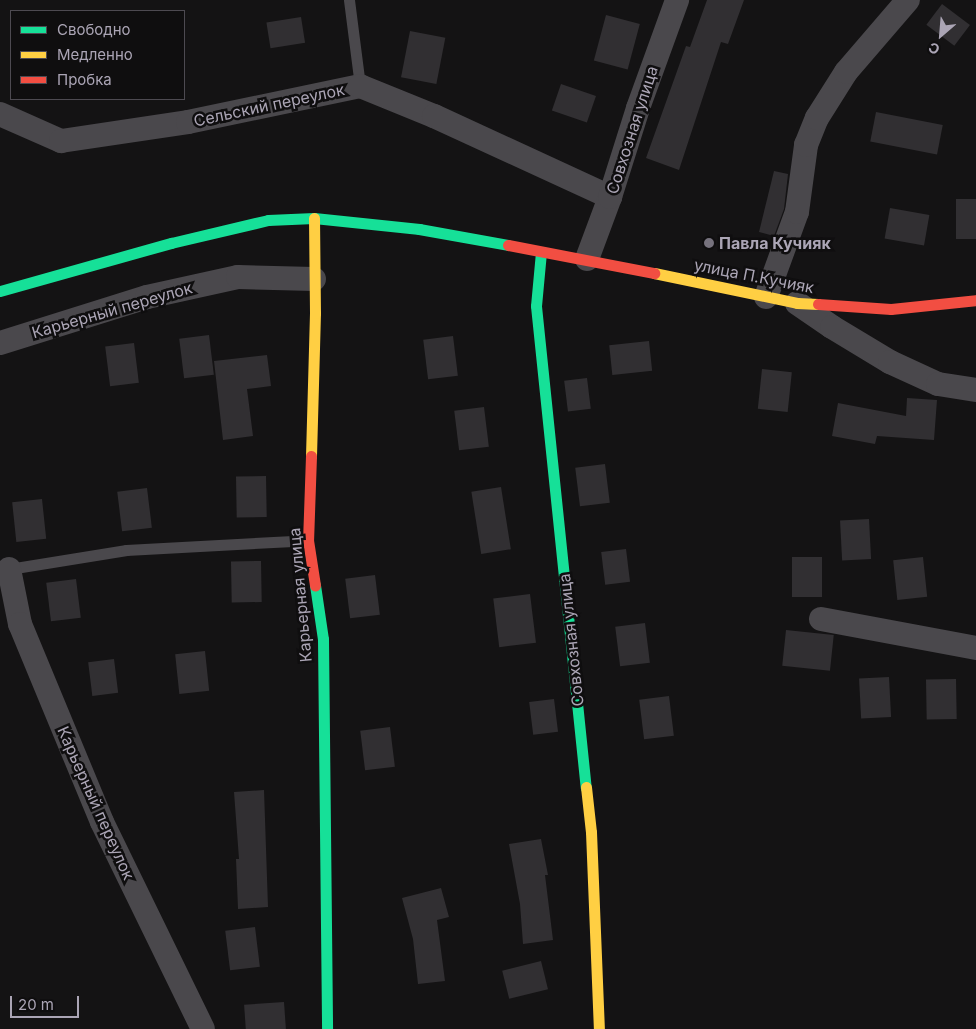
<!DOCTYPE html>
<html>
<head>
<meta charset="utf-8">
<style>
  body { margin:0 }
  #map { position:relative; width:976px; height:1029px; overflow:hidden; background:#141314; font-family:Inter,sans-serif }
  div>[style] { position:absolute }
  .building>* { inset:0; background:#312f32; transform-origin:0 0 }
  .lane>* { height:11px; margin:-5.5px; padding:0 5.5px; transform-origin:5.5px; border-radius:5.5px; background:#4a484c }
  .street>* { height:24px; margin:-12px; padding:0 12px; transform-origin:12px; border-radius:12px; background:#4a484c }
  .fast>* { height:11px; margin:-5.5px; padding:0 5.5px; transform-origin:5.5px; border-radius:5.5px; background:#16e098 }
  .slow>* { height:11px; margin:-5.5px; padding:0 5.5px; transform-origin:5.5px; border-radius:5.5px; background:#ffcf43 }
  .jam>* { height:11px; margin:-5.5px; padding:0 5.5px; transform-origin:5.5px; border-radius:5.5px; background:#f24e42 }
  .dots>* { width:14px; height:14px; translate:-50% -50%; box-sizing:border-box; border:2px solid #0f0e0f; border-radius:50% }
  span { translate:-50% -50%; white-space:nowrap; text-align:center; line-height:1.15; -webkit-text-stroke:5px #0f0e0f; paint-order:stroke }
  .street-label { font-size:16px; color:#aba5b5 }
  .poi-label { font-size:16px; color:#aba5b5; font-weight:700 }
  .left { translate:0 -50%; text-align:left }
  .legend { position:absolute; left:10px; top:10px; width:175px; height:90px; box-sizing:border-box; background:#0f0e0f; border:1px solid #4d4a51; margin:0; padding:6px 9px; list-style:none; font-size:15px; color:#aba5b5 }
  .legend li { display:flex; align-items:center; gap:10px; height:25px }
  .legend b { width:25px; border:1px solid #4d4a51 }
  .north { position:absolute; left:916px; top:10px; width:50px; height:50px; -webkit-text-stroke:4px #0f0e0f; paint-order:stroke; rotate:207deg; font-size:14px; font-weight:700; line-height:20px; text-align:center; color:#aba5b5 }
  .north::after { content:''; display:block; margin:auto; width:18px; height:22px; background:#aba5b5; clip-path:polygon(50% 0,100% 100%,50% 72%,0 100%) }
  .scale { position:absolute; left:10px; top:996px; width:69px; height:22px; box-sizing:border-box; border:2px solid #aba5b5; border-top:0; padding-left:6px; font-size:15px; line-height:18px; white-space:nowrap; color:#aba5b5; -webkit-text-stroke:4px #0f0e0f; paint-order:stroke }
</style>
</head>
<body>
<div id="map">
  <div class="building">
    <div style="clip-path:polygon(707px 0,744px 0,728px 44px,721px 42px,679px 170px,646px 158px,686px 46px,690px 47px)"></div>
    <div style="left:942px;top:4px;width:35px;height:26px;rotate:37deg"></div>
    <div style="left:606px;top:15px;width:35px;height:47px;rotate:15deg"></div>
    <div style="left:301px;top:17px;width:26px;height:35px;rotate:81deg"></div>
    <div style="left:410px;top:31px;width:36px;height:47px;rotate:11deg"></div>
    <div style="left:561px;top:84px;width:37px;height:28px;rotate:19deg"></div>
    <div style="left:876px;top:112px;width:68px;height:30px;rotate:11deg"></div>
    <div style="clip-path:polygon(774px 171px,788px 174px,784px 209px,774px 236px,759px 232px)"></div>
    <div style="left:976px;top:199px;width:40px;height:20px;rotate:90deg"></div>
    <div style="left:890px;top:208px;width:40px;height:31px;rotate:10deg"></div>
    <div style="left:209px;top:335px;width:40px;height:30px;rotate:83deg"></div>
    <div style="left:453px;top:336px;width:40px;height:30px;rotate:83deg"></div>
    <div style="left:649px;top:341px;width:30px;height:40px;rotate:84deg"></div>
    <div style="left:134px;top:343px;width:40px;height:29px;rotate:83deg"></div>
    <div style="clip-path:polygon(267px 355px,271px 386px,247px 389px,253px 436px,223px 440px,214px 361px)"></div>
    <div style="left:762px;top:369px;width:30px;height:40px;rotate:6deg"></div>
    <div style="left:587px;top:378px;width:31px;height:23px;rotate:83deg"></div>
    <div style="clip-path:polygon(907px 398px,937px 400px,934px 440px,877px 436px,875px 444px,832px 436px,838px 403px,906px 416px)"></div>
    <div style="left:484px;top:407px;width:40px;height:30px;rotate:83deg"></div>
    <div style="left:605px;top:464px;width:39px;height:30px;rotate:83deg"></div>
    <div style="left:266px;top:476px;width:41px;height:30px;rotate:89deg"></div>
    <div style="left:501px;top:487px;width:63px;height:30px;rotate:81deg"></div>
    <div style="left:147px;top:488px;width:40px;height:30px;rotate:83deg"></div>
    <div style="left:42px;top:499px;width:40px;height:30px;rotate:84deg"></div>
    <div style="left:869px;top:519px;width:40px;height:29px;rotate:87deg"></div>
    <div style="left:626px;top:549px;width:33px;height:25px;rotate:83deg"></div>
    <div style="left:792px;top:557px;width:30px;height:40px"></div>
    <div style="left:923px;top:557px;width:40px;height:30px;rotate:84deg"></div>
    <div style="left:261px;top:561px;width:41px;height:30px;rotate:89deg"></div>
    <div style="left:375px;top:575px;width:40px;height:30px;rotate:83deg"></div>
    <div style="left:76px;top:579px;width:39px;height:30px;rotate:83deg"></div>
    <div style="left:530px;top:594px;width:49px;height:37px;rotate:83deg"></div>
    <div style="left:645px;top:623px;width:40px;height:30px;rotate:83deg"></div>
    <div style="left:786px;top:630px;width:48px;height:36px;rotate:6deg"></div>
    <div style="left:205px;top:651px;width:40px;height:30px;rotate:84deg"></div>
    <div style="left:114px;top:659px;width:34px;height:26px;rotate:83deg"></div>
    <div style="left:889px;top:677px;width:40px;height:30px;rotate:87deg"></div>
    <div style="left:956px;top:679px;width:40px;height:30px;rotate:89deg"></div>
    <div style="left:669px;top:696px;width:40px;height:30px;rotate:83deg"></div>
    <div style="left:554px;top:699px;width:33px;height:25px;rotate:83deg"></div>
    <div style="left:390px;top:727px;width:40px;height:30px;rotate:83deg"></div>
    <div style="clip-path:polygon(264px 790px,268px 907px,238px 909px,236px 859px,239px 859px,234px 792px)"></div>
    <div style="clip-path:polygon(541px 839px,548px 875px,545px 875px,553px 940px,523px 944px,520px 904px,509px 844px)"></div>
    <div style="clip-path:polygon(441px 888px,449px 917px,437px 920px,445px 981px,418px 984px,413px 939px,402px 898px)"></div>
    <div style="left:255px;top:927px;width:40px;height:30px;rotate:83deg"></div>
    <div style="left:541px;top:961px;width:29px;height:40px;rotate:76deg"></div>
    <div style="left:284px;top:1002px;width:27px;height:40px;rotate:86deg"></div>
  </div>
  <div class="lane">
    <div style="left:349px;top:0;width:87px;rotate:82.7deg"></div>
    <div style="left:9px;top:569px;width:119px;rotate:-9.2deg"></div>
    <div style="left:126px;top:550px;width:182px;rotate:-3.1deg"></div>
  </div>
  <div class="street">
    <div style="left:0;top:114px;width:67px;rotate:23.9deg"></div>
    <div style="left:61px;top:141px;width:128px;rotate:-8.5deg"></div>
    <div style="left:188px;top:122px;width:176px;rotate:-11.8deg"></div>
    <div style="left:360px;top:86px;width:80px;rotate:22.1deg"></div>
    <div style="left:434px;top:116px;width:194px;rotate:24.7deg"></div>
    <div style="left:587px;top:259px;width:66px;rotate:-69.6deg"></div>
    <div style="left:610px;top:197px;width:93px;rotate:-72.5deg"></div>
    <div style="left:638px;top:108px;width:115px;rotate:-70.1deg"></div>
    <div style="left:766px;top:297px;width:90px;rotate:-70deg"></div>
    <div style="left:797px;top:212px;width:68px;rotate:-82.3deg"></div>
    <div style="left:806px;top:145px;width:29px;rotate:-68deg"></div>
    <div style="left:817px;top:118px;width:54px;rotate:-57.8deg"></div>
    <div style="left:846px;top:72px;width:95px;rotate:-49.3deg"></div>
    <div style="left:797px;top:303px;width:42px;rotate:34.4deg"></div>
    <div style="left:832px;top:327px;width:68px;rotate:31.1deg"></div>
    <div style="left:890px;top:362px;width:53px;rotate:24.6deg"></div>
    <div style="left:938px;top:384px;width:38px;rotate:9deg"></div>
    <div style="left:0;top:343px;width:154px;rotate:-17.4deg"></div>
    <div style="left:147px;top:297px;width:93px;rotate:-12.4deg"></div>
    <div style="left:238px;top:277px;width:76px;rotate:1.5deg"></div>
    <div style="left:9px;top:569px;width:56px;rotate:78.7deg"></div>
    <div style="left:20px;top:624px;width:214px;rotate:67.5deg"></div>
    <div style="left:102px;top:822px;width:230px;rotate:64deg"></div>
    <div style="left:821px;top:619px;width:158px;rotate:10.6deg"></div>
  </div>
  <div class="fast">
    <div style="left:541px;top:252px;width:54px;rotate:95.3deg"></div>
    <div style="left:536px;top:306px;width:484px;rotate:84.1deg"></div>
    <div style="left:0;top:291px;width:178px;rotate:-15.7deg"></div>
    <div style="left:171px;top:243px;width:100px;rotate:-13.3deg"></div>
    <div style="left:268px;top:220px;width:46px;rotate:-2.5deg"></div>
    <div style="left:314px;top:218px;width:106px;rotate:6deg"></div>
    <div style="left:419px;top:229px;width:90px;rotate:10.2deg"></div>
    <div style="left:315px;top:585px;width:55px;rotate:81.6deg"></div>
    <div style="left:323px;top:639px;width:390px;rotate:89.4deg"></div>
  </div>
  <div class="slow">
    <div style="left:654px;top:273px;width:146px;rotate:11.8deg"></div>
    <div style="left:797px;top:303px;width:21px;rotate:3deg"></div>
    <div style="left:311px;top:456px;width:143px;rotate:-88.4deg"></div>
    <div style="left:315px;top:313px;width:95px;rotate:-90.6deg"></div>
    <div style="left:586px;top:787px;width:45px;rotate:83.7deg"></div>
    <div style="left:591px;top:832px;width:197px;rotate:87.7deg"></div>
  </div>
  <div class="jam">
    <div style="left:508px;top:245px;width:149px;rotate:10.9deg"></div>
    <div style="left:818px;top:304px;width:73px;rotate:3.9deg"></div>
    <div style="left:891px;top:309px;width:85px;rotate:-6deg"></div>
    <div style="left:311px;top:456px;width:84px;rotate:92deg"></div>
    <div style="left:308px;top:540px;width:46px;rotate:81.2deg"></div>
  </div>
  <div class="dots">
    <div style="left:709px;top:243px;background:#76727d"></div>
  </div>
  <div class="street-label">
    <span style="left:269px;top:105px;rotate:-12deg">Сельский переулок</span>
    <span style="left:632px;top:130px;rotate:-72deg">Совхозная улица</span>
    <span style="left:754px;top:276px;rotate:11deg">улица П.Кучияк</span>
    <span style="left:112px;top:310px;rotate:-16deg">Карьерный переулок</span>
    <span style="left:300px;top:595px;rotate:-95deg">Карьерная улица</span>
    <span style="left:571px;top:640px;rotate:-96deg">Совхозная улица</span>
    <span style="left:96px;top:803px;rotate:66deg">Карьерный переулок</span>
  </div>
  <div class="poi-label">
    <span class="left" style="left:719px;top:243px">Павла Кучияк</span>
  </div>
  <ul class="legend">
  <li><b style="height:6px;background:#16e098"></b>Свободно</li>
  <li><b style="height:6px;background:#ffcf43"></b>Медленно</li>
  <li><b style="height:6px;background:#f24e42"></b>Пробка</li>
  </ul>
  <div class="north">С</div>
  <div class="scale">20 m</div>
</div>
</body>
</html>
